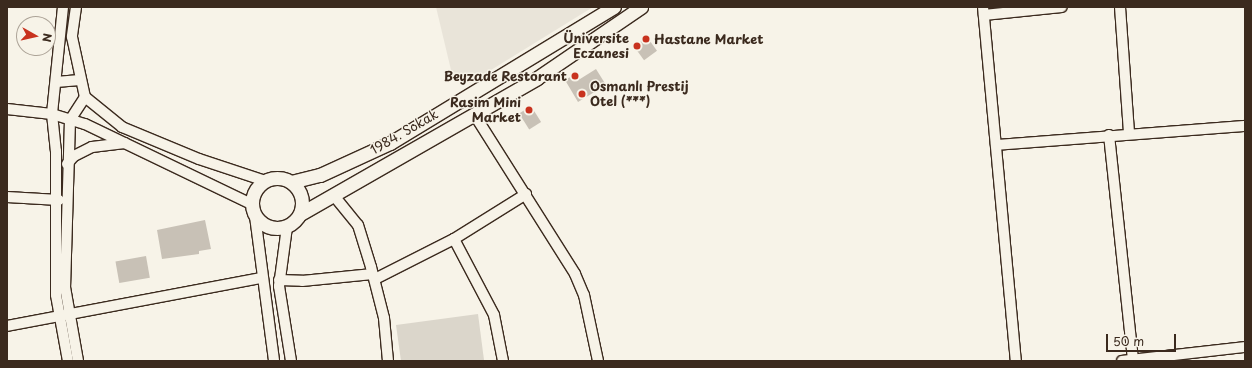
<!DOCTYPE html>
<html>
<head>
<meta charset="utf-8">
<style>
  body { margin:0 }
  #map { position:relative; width:1252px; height:368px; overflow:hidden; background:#f7f3e8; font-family:"Playpen Sans",sans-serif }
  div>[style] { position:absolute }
  .built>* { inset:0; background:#e9e4d9 }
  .green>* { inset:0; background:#dbd6cb }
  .building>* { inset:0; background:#c8c1b6; transform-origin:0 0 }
  .roads { filter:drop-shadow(1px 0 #3b2a1e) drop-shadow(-1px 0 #3b2a1e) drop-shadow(0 1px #3b2a1e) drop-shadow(0 -1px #3b2a1e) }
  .minor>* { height:10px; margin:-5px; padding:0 5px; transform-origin:5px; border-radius:5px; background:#f7f3e8 }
  .major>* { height:13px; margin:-6.5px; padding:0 6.5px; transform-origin:6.5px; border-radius:6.5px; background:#f7f3e8 }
  .major>.ring { margin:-6.5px; padding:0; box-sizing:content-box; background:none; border:13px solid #f7f3e8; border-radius:50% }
  .dots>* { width:11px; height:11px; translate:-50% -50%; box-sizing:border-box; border:2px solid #f7f3e8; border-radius:50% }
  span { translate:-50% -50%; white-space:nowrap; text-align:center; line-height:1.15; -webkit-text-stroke:3px #f7f3e8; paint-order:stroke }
  .poi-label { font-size:13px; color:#3b2a1e; font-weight:700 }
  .right { translate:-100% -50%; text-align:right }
  .left { translate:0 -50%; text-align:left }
  .street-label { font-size:13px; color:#3b2a1e }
  .frame { position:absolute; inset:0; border:8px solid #3b2a1e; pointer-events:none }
  .north { position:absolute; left:16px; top:16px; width:40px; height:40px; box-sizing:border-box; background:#f7f3e8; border:1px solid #aca397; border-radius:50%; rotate:98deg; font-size:11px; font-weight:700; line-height:16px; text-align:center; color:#3b2a1e }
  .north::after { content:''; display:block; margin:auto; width:14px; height:18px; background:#c8321e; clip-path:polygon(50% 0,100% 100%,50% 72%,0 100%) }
  .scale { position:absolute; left:1106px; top:334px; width:70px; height:18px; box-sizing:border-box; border:2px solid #3b2a1e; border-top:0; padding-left:5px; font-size:12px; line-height:14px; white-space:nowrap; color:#3b2a1e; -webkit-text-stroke:3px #f7f3e8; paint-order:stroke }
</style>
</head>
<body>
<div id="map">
  <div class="built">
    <div style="clip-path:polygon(436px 7px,593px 7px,470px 83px,451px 70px)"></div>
  </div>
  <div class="green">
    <div style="clip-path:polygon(478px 314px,484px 360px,401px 361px,396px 325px)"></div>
  </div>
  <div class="building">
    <div style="left:647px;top:37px;width:17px;height:16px;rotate:54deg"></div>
    <div style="clip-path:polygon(596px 69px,606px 85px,578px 102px,565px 80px,577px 73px,580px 79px)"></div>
    <div style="left:531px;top:106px;width:19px;height:14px;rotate:58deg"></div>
    <div style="clip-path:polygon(205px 220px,211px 249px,199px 251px,199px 254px,162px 259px,157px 230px)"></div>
    <div style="left:146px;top:256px;width:22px;height:31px;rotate:80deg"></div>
  </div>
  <div class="roads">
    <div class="minor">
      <div style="left:63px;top:7px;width:108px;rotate:95.9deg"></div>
      <div style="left:52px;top:114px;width:37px;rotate:84deg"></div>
      <div style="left:56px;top:151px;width:144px;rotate:90deg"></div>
      <div style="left:56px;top:295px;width:67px;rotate:79.7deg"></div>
      <div style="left:76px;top:7px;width:30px;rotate:98deg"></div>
      <div style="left:72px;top:37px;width:61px;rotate:77.8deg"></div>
      <div style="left:85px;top:97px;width:27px;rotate:123deg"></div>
      <div style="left:70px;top:120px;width:167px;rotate:91.7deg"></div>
      <div style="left:65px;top:287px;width:75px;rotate:80deg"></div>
      <div style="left:983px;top:7px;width:356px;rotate:84.7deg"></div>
      <div style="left:1120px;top:7px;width:126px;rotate:85.9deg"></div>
      <div style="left:984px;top:15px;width:78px;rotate:-5.9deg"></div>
      <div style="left:56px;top:82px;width:24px;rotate:-5deg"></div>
      <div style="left:85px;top:97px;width:48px;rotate:39deg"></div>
      <div style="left:122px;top:127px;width:83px;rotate:22.6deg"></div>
      <div style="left:199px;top:159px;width:70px;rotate:18.4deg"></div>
      <div style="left:7px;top:109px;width:45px;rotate:6.3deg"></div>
      <div style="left:52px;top:114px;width:34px;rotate:17deg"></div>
      <div style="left:85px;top:124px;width:184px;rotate:25.7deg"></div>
      <div style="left:474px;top:114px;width:189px;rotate:57.7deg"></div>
      <div style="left:575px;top:274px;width:23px;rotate:67deg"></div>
      <div style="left:584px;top:295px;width:67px;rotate:78deg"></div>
      <div style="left:1109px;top:135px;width:225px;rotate:83.9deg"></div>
      <div style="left:996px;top:145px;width:250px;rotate:-4.4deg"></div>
      <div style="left:67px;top:164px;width:11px;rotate:-49deg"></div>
      <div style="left:74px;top:156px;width:20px;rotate:-27deg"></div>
      <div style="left:92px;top:147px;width:33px;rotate:-7deg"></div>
      <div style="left:7px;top:197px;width:52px;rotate:3.3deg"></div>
      <div style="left:335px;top:197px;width:36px;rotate:51deg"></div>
      <div style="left:358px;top:225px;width:44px;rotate:72.8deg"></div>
      <div style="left:371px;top:267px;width:53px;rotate:75.7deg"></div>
      <div style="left:384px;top:318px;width:43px;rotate:84.7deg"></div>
      <div style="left:255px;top:216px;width:146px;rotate:82.5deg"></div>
      <div style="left:287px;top:227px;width:60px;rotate:97.7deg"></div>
      <div style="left:279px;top:286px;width:76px;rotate:80.9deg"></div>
      <div style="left:454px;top:239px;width:86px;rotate:62.2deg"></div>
      <div style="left:494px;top:315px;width:47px;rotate:78.9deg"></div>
      <div style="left:375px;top:279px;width:89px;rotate:-26.9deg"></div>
      <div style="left:454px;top:239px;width:85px;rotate:-32deg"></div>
      <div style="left:279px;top:280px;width:23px;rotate:2deg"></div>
      <div style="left:302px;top:281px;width:71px;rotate:-5.6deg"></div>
      <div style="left:7px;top:326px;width:258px;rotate:-10.7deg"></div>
      <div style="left:1122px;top:361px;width:124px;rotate:-6.5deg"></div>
    </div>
    <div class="major">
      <div class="ring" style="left:252px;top:178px;width:37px;height:37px"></div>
      <div style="left:291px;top:182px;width:30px;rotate:-14deg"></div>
      <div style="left:320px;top:175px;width:77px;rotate:-24.6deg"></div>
      <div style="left:390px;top:143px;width:262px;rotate:-31.3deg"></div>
      <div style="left:300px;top:214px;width:273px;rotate:-29.8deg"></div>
      <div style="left:537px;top:78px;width:126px;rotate:-34.3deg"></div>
    </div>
  </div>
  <div class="dots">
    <div style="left:646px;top:39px;background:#c8321e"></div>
    <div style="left:637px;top:46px;background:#c8321e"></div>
    <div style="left:575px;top:76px;background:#c8321e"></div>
    <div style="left:582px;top:94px;background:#c8321e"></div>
    <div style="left:529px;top:110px;background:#c8321e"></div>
  </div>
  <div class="poi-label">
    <span class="right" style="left:629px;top:46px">Üniversite<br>Eczanesi</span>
    <span class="left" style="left:654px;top:39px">Hastane Market</span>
    <span class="right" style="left:567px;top:76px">Beyzade Restorant</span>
    <span class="left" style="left:590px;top:94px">Osmanlı Prestij<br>Otel (***)</span>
    <span class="right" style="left:521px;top:110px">Rasim Mini<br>Market</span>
  </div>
  <div class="street-label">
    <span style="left:404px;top:132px;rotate:-30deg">1984. Sokak</span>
  </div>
  <div class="frame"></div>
  <div class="north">N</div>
  <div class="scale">50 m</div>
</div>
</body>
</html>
